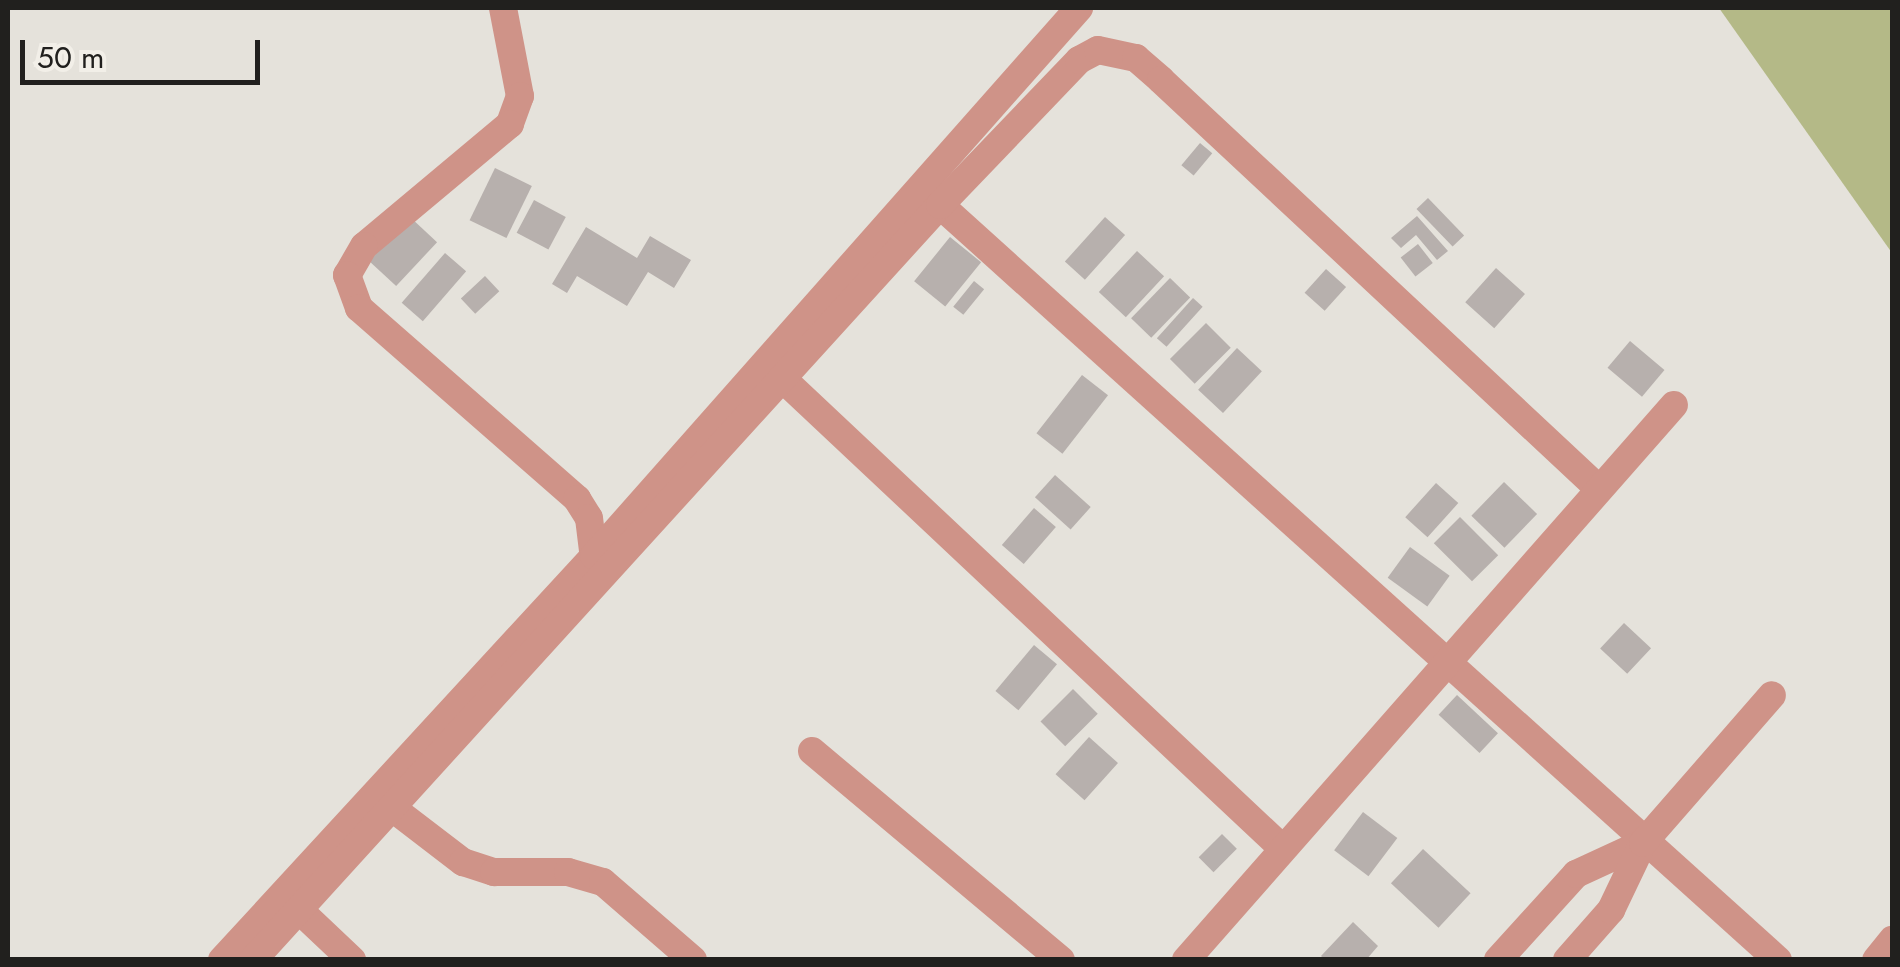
<!DOCTYPE html>
<html>
<head>
<meta charset="utf-8">
<style>
  body { margin:0 }
  #map { position:relative; width:1900px; height:967px; overflow:hidden; background:#e5e2db; font-family:Jost,sans-serif }
  div>[style] { position:absolute }
  .green>* { inset:0; background:#b4b987 }
  .building>* { inset:0; background:#b7b0ad; transform-origin:0 0 }
  .street>* { height:28px; margin:-14px; padding:0 14px; transform-origin:14px; border-radius:14px; background:#cf9388 }
  span { translate:-50% -50%; white-space:nowrap; text-align:center; line-height:1.15; -webkit-text-stroke:8px #f2efe8; paint-order:stroke }
  .frame { position:absolute; inset:0; border:10px solid #21201e; pointer-events:none }
  .scale { position:absolute; left:20px; top:40px; width:240px; height:45px; box-sizing:border-box; border:5px solid #21201e; border-top:0; padding-left:12px; font-size:30px; line-height:35px; white-space:nowrap; color:#21201e; -webkit-text-stroke:8px #f2efe8; paint-order:stroke }
</style>
</head>
<body>
<div id="map">
  <div class="green">
    <div style="clip-path:polygon(1719px 8px,1892px 8px,1892px 253px)"></div>
  </div>
  <div class="building">
    <div style="left:1200px;top:143px;width:16px;height:29px;rotate:40deg"></div>
    <div style="left:495px;top:168px;width:41px;height:58px;rotate:26deg"></div>
    <div style="left:1428px;top:198px;width:52px;height:16px;rotate:46deg"></div>
    <div style="left:534px;top:200px;width:36px;height:37px;rotate:28deg"></div>
    <div style="clip-path:polygon(1417px 216px,1448px 251px,1437px 260px,1416px 235px,1401px 248px,1391px 238px)"></div>
    <div style="left:410px;top:217px;width:37px;height:60px;rotate:43deg"></div>
    <div style="left:1105px;top:217px;width:27px;height:60px;rotate:42deg"></div>
    <div style="clip-path:polygon(586px 227px,637px 258px,650px 236px,691px 260px,674px 288px,648px 272px,627px 306px,577px 276px,567px 293px,552px 284px)"></div>
    <div style="left:950px;top:237px;width:40px;height:57px;rotate:39deg"></div>
    <div style="left:1418px;top:244px;width:24px;height:22px;rotate:52deg"></div>
    <div style="left:1137px;top:251px;width:37px;height:56px;rotate:43deg"></div>
    <div style="left:445px;top:253px;width:28px;height:66px;rotate:41deg"></div>
    <div style="left:1496px;top:268px;width:39px;height:46px;rotate:42deg"></div>
    <div style="left:1326px;top:269px;width:27px;height:32px;rotate:42deg"></div>
    <div style="left:485px;top:276px;width:21px;height:33px;rotate:47deg"></div>
    <div style="left:1170px;top:278px;width:28px;height:56px;rotate:44deg"></div>
    <div style="left:974px;top:281px;width:13px;height:33px;rotate:39deg"></div>
    <div style="left:1193px;top:298px;width:13px;height:54px;rotate:42deg"></div>
    <div style="left:1206px;top:323px;width:35px;height:51px;rotate:45deg"></div>
    <div style="left:1630px;top:341px;width:45px;height:35px;rotate:40deg"></div>
    <div style="left:1237px;top:348px;width:34px;height:57px;rotate:43deg"></div>
    <div style="left:1082px;top:375px;width:33px;height:74px;rotate:38deg"></div>
    <div style="left:1055px;top:475px;width:48px;height:30px;rotate:42deg"></div>
    <div style="left:1504px;top:482px;width:46px;height:47px;rotate:44deg"></div>
    <div style="left:1436px;top:483px;width:30px;height:46px;rotate:42deg"></div>
    <div style="left:1034px;top:508px;width:29px;height:49px;rotate:41deg"></div>
    <div style="left:1460px;top:517px;width:54px;height:37px;rotate:45deg"></div>
    <div style="left:1410px;top:547px;width:49px;height:38px;rotate:36deg"></div>
    <div style="left:1624px;top:623px;width:37px;height:35px;rotate:43deg"></div>
    <div style="left:1034px;top:645px;width:30px;height:60px;rotate:40deg"></div>
    <div style="left:1073px;top:689px;width:35px;height:46px;rotate:45deg"></div>
    <div style="left:1457px;top:695px;width:56px;height:27px;rotate:43deg"></div>
    <div style="left:1089px;top:737px;width:39px;height:50px;rotate:42deg"></div>
    <div style="left:1363px;top:812px;width:43px;height:48px;rotate:37deg"></div>
    <div style="left:1222px;top:834px;width:21px;height:33px;rotate:45deg"></div>
    <div style="left:1423px;top:849px;width:65px;height:47px;rotate:43deg"></div>
    <div style="clip-path:polygon(1353px 922px,1378px 946px,1366px 960px,1325px 960px,1321px 956px)"></div>
  </div>
  <div class="street">
    <div style="left:503px;top:8px;width:90px;rotate:79.1deg"></div>
    <div style="left:520px;top:96px;width:30px;rotate:110deg"></div>
    <div style="left:510px;top:124px;width:190px;rotate:140.1deg"></div>
    <div style="left:364px;top:246px;width:34px;rotate:120deg"></div>
    <div style="left:347px;top:275px;width:35px;rotate:70deg"></div>
    <div style="left:359px;top:308px;width:290px;rotate:41.2deg"></div>
    <div style="left:577px;top:499px;width:22px;rotate:58deg"></div>
    <div style="left:589px;top:518px;width:38px;rotate:83deg"></div>
    <div style="left:940px;top:205px;width:1128px;rotate:42.02deg"></div>
    <div style="left:785px;top:381px;width:682px;rotate:43.22deg"></div>
    <div style="left:812px;top:751px;width:325px;rotate:40deg"></div>
    <div style="left:391px;top:807px;width:91px;rotate:37.4deg"></div>
    <div style="left:463px;top:862px;width:33px;rotate:18deg"></div>
    <div style="left:494px;top:872px;width:74px"></div>
    <div style="left:568px;top:872px;width:36px;rotate:16deg"></div>
    <div style="left:603px;top:882px;width:119px;rotate:40.9deg"></div>
    <div style="left:297px;top:908px;width:76px;rotate:43.4deg"></div>
    <div style="left:222px;top:960px;width:549px;rotate:-47.36deg"></div>
    <div style="left:594px;top:556px;width:732px;rotate:-48.49deg"></div>
    <div style="left:253px;top:960px;width:1021px;rotate:-47.7deg"></div>
    <div style="left:940px;top:205px;width:201px;rotate:-46.2deg"></div>
    <div style="left:1079px;top:60px;width:21px;rotate:-28deg"></div>
    <div style="left:1098px;top:50px;width:39px;rotate:12deg"></div>
    <div style="left:1136px;top:58px;width:33px;rotate:41deg"></div>
    <div style="left:1161px;top:80px;width:596px;rotate:43.03deg"></div>
    <div style="left:1186px;top:960px;width:739px;rotate:-48.68deg"></div>
    <div style="left:1498px;top:960px;width:116px;rotate:-47.8deg"></div>
    <div style="left:1576px;top:874px;width:74px;rotate:-24.8deg"></div>
    <div style="left:1567px;top:960px;width:67px;rotate:-48.7deg"></div>
    <div style="left:1611px;top:910px;width:74px;rotate:-64.5deg"></div>
    <div style="left:1643px;top:843px;width:196px;rotate:-48.9deg"></div>
    <div style="left:1876px;top:960px;width:26px;rotate:-51deg"></div>
  </div>
  <div class="frame"></div>
  <div class="scale">50 m</div>
</div>
</body>
</html>
